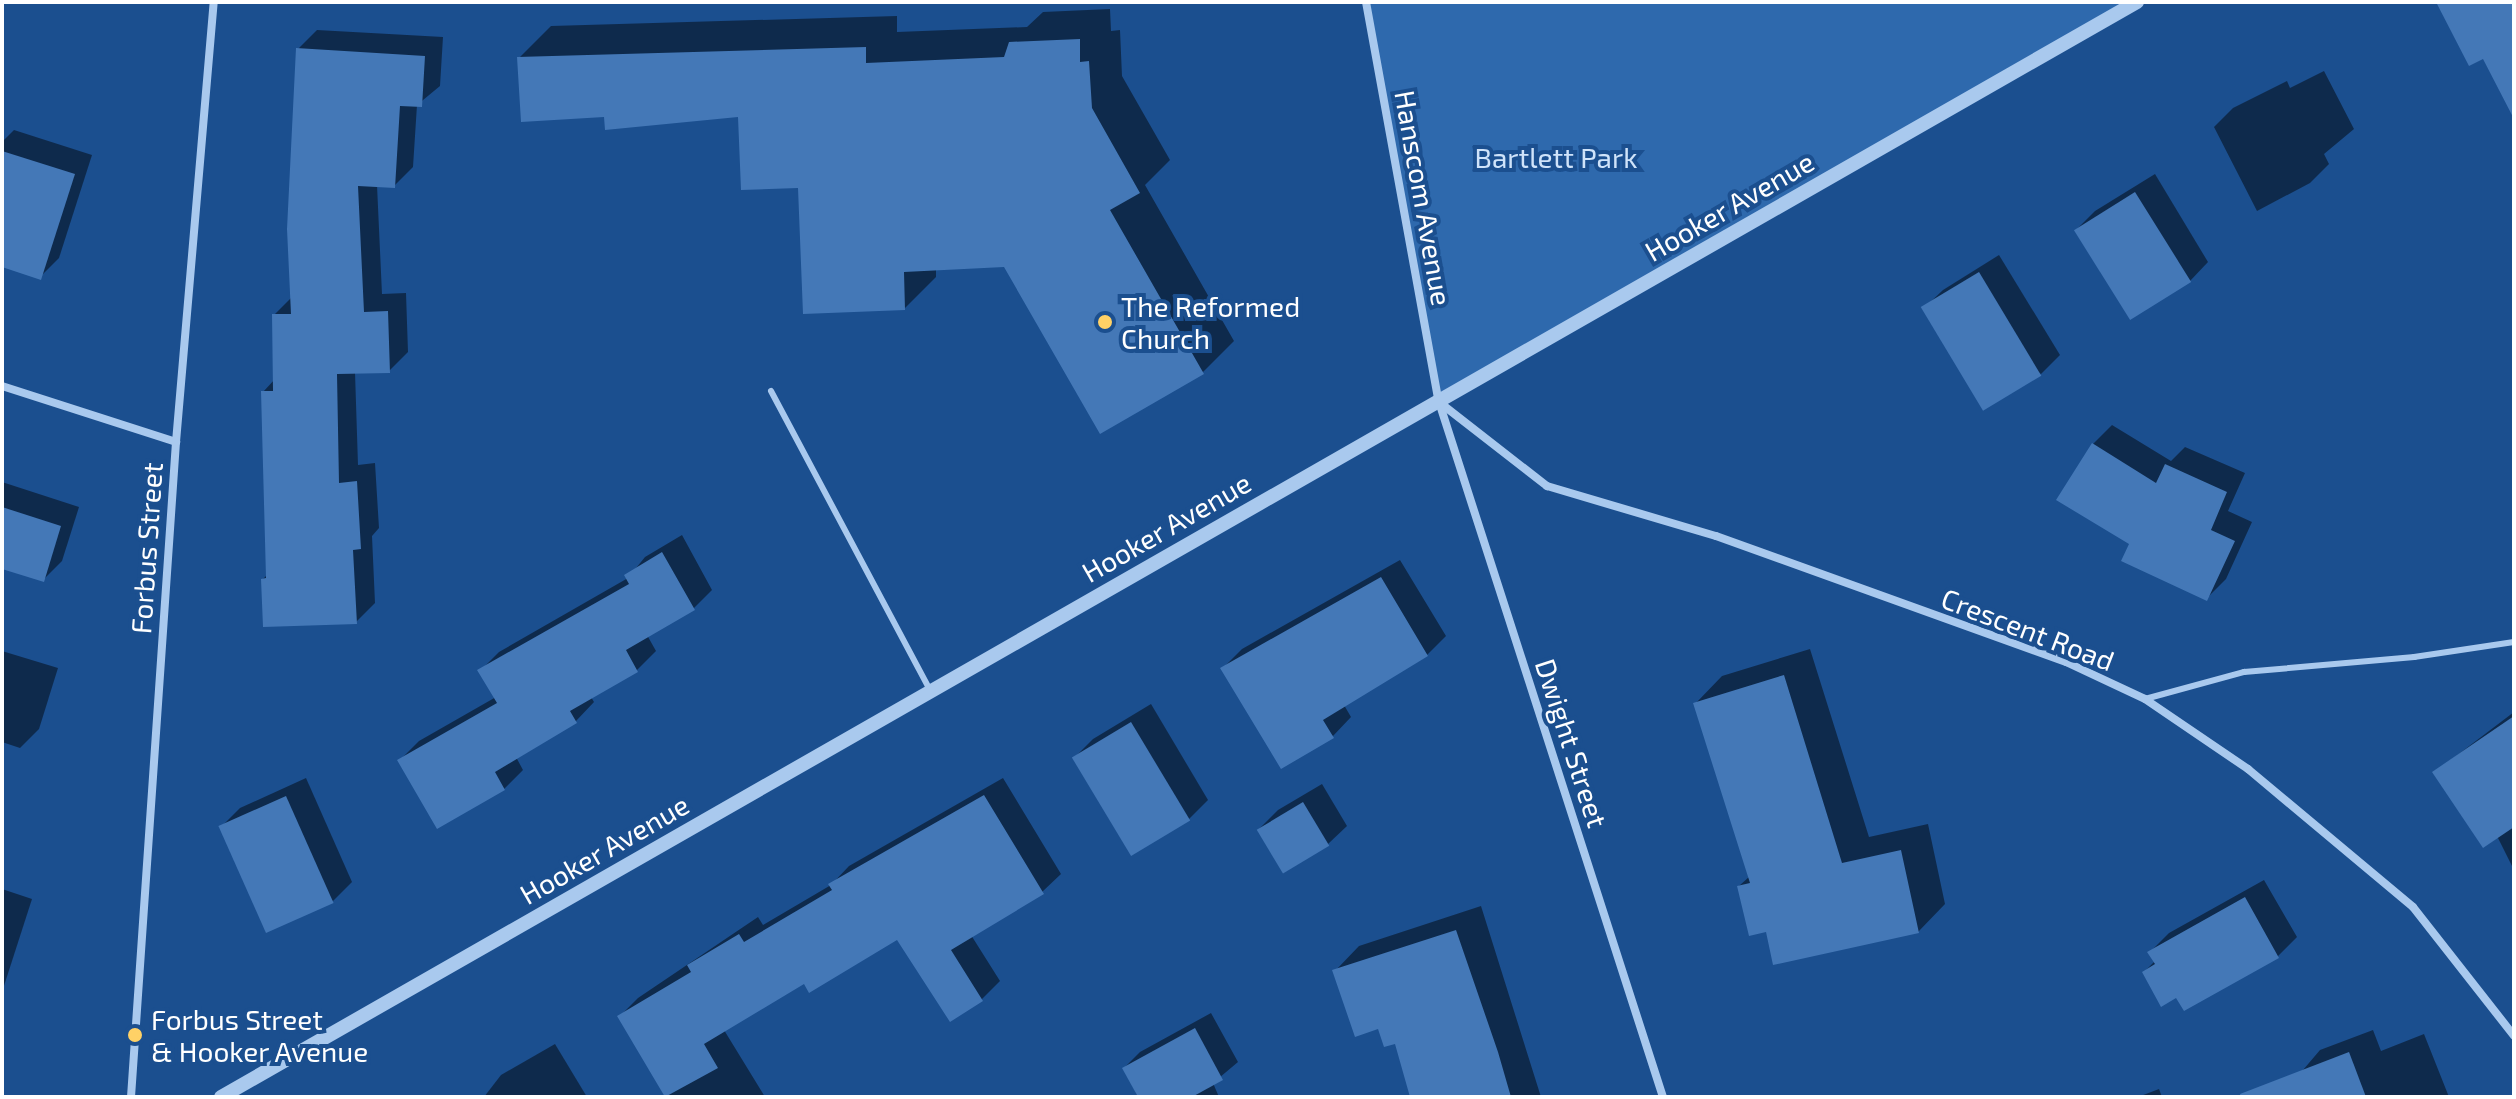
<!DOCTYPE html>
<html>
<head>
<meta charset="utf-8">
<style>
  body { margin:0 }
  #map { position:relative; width:2516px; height:1099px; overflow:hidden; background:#1b4f8f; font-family:"Exo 2",sans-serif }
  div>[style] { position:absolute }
  .green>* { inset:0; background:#2e69ad }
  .shadow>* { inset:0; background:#0007 }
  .building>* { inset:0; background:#4478b7; transform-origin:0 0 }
  .service>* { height:6px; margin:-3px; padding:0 3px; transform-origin:3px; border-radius:3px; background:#a9c9ee }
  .minor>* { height:8px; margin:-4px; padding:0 4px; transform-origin:4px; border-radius:4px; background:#a9c9ee }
  .tertiary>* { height:14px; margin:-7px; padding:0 7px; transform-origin:7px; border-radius:7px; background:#a9c9ee }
  .dots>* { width:22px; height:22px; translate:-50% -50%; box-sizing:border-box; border:4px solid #1b4f8f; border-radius:50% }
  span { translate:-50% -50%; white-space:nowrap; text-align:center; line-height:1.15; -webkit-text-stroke:8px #1b4f8f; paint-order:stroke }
  .park-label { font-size:28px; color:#cfe3fa }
  .street-label { font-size:28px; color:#fff }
  .poi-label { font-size:28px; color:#fff }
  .left { translate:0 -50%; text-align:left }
  .frame { position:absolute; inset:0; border:4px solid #fff; pointer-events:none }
</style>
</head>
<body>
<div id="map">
  <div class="green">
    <div style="clip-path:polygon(1366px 2px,2137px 2px,1439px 402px)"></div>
  </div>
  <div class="shadow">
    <div style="clip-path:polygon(1110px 9px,1111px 31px,1120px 30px,1122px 76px,1170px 160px,1145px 185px,1234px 341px,1203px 372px,1005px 265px,936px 268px,936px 277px,905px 308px,740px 115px,606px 128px,606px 114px,519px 58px,551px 26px,897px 16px,897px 32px,1027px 27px,1043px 12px)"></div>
    <div style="clip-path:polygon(317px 30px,443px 37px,440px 86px,417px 105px,413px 167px,394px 186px,377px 185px,382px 294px,406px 293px,408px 352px,389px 371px,355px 372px,358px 465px,375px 463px,379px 528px,372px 536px,375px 603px,356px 622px,263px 579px,268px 574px,263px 392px,275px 379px,274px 315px,292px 297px,298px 49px)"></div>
    <div style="clip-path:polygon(2324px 71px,2354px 129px,2324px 154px,2329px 164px,2310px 183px,2257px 211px,2214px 127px,2233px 108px,2287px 81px,2290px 88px)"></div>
    <div style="clip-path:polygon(14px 130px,92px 155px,59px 258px,40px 277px,2px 265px,2px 142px)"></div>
    <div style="clip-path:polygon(2155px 174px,2208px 262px,2190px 281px,2076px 230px,2095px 211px)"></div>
    <div style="clip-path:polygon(1999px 255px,2060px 355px,2041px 374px,1924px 308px,1943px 290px)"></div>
    <div style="clip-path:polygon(2112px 425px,2171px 461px,2185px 447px,2245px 473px,2228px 511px,2252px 522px,2226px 579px,2207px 598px,2131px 543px,2093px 444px)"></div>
    <div style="clip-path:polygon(2px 482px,79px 507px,62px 561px,43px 580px,2px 567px)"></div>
    <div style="clip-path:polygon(682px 535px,712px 590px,693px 609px,647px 635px,656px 651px,637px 670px,591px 697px,594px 702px,576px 721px,516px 757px,523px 770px,504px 789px,400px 760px,419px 741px,496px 697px,480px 671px,499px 652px,628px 578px,645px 557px)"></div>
    <div style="clip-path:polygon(1400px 560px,1446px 636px,1427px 655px,1344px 705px,1351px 717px,1333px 736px,1223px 668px,1242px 649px)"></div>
    <div style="clip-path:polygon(1810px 649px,1869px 837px,1928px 824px,1945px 904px,1918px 932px,1768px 930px,1739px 886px,1750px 876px,1695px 704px,1722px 676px)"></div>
    <div style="clip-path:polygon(2px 651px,58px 668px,39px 729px,20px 748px,2px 742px)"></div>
    <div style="clip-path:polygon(1151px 704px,1208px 800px,1189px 819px,1074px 758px,1093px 739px)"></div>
    <div style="clip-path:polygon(2514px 712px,2514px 870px,2497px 836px,2435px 772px)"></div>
    <div style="clip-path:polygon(306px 778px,352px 882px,333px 901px,221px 827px,240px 808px)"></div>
    <div style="clip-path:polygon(1003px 778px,1061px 874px,1042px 892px,971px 935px,1000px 981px,982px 999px,951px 1019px,898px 937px,805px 982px,724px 1030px,765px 1097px,668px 1097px,620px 1016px,638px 998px,758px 917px,763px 925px,831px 885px,849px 866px)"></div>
    <div style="clip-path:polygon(1322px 784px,1347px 826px,1328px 844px,1283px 870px,1259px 829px,1278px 810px)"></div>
    <div style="clip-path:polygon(2264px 880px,2297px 937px,2278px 956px,2177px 995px,2144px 972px,2155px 961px,2150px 952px,2169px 933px)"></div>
    <div style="clip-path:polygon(2px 889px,32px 899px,2px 992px)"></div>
    <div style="clip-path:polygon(1481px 906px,1541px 1097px,1413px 1097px,1396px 1041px,1335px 971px,1359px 946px)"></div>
    <div style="clip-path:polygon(1211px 1013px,1238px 1062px,1213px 1083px,1219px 1097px,1138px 1097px,1124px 1068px,1140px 1052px)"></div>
    <div style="clip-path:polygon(2373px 1030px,2381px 1051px,2424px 1034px,2449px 1097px,2280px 1097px,2320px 1050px)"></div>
    <div style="clip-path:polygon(555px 1044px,587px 1097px,484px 1097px,501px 1075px)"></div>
    <div style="clip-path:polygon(2159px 1089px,2162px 1097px,2138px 1097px)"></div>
  </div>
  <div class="building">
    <div style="clip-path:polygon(2436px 2px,2514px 2px,2514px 119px,2483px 59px,2469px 66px)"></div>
    <div style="clip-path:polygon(1080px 39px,1080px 62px,1089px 61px,1092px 108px,1140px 193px,1110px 210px,1204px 374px,1100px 434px,1004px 267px,904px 272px,905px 310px,803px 314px,798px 188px,741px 190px,738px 117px,605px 130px,604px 117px,521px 122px,517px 57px,866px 47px,866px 63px,1004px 57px,1009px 42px)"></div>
    <div style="clip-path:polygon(296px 48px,425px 56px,422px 107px,400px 106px,395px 188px,358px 186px,364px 312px,388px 311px,390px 373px,337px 374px,339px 483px,357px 481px,361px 549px,353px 550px,357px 624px,263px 627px,261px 579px,266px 578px,261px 391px,273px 391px,272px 314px,291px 314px,287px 229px)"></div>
    <div style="clip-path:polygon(2px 151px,75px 174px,41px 280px,2px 267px)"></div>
    <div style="left:2135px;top:192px;width:106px;height:72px;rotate:58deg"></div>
    <div style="left:1979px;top:272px;width:121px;height:68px;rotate:59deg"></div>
    <div style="clip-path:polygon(2092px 443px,2156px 483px,2165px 464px,2227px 492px,2211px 530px,2235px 541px,2207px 601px,2121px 561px,2129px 544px,2056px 500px)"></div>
    <div style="clip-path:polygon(2px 507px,61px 526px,44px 582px,2px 569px)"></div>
    <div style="clip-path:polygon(662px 552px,695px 610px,626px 650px,638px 672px,570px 711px,577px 723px,495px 772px,505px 790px,437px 829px,397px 760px,497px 703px,477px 670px,629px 584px,624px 575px)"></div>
    <div style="clip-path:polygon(1381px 577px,1428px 656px,1323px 720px,1334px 738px,1281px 769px,1220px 668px)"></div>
    <div style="clip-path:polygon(1784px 675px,1842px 863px,1901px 850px,1919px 933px,1773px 965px,1766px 932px,1749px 936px,1737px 886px,1750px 883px,1693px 703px)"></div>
    <div style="clip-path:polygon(2514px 716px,2514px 827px,2483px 848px,2432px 772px)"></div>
    <div style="left:1131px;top:722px;width:115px;height:69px;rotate:59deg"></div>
    <div style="clip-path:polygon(984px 795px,1044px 894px,951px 950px,983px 1001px,950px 1022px,897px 940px,809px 993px,804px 984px,704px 1044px,718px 1068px,665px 1097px,617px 1016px,691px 972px,687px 965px,739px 934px,744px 942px,832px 890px,828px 884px)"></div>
    <div style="left:286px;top:796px;width:117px;height:74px;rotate:66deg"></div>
    <div style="left:1303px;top:802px;width:51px;height:54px;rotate:59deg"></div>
    <div style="clip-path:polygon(2245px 897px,2279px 958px,2184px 1011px,2176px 998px,2161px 1007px,2142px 972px,2155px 964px,2147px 952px)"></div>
    <div style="clip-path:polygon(1456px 930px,1498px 1052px,1511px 1097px,1410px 1097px,1395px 1044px,1384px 1047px,1378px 1029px,1355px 1037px,1332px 970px)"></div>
    <div style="clip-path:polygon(1195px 1028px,1223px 1080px,1192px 1097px,1138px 1097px,1122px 1068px)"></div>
    <div style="clip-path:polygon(2349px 1052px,2366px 1097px,2241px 1097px,2240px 1094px)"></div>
  </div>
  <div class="service">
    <div style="left:771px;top:391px;width:341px;rotate:62deg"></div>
    <div style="left:2145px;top:699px;width:103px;rotate:-15.3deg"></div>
    <div style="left:2244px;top:672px;width:171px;rotate:-5deg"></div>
    <div style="left:2414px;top:657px;width:101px;rotate:-8.5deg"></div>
  </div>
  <div class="minor">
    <div style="left:1366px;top:2px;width:407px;rotate:79.7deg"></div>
    <div style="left:1439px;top:402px;width:730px;rotate:72.14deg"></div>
    <div style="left:2px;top:386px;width:183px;rotate:17.8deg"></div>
    <div style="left:1439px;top:402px;width:137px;rotate:37.9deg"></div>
    <div style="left:1547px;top:486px;width:176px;rotate:16.5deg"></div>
    <div style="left:1716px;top:536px;width:372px;rotate:19.8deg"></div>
    <div style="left:2066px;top:662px;width:87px;rotate:25.1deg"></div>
    <div style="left:2145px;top:699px;width:125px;rotate:34.2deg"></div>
    <div style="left:2248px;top:769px;width:215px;rotate:39.9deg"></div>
    <div style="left:2413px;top:907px;width:164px;rotate:51.9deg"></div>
    <div style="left:131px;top:1097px;width:657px;rotate:-86.07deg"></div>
    <div style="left:176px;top:442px;width:442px;rotate:-85.1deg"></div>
  </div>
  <div class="tertiary">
    <div style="left:221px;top:1097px;width:2207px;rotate:-29.75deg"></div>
  </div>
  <div class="dots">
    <div style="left:1105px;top:322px;background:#ffd166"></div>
    <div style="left:135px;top:1035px;background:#ffd166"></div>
  </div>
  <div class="park-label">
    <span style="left:1556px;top:157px">Bartlett Park</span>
  </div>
  <div class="street-label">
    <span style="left:1424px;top:198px;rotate:80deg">Hanscom Avenue</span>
    <span style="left:1729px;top:206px;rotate:-30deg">Hooker Avenue</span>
    <span style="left:1166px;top:527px;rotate:-30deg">Hooker Avenue</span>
    <span style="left:146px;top:548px;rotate:-86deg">Forbus Street</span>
    <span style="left:2028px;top:629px;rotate:21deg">Crescent Road</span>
    <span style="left:1572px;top:743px;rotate:72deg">Dwight Street</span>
    <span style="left:604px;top:849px;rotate:-30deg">Hooker Avenue</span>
  </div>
  <div class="poi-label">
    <span class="left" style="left:1121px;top:322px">The Reformed<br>Church</span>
    <span class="left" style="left:151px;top:1035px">Forbus Street<br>&amp; Hooker Avenue</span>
  </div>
  <div class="frame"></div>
</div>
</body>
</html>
